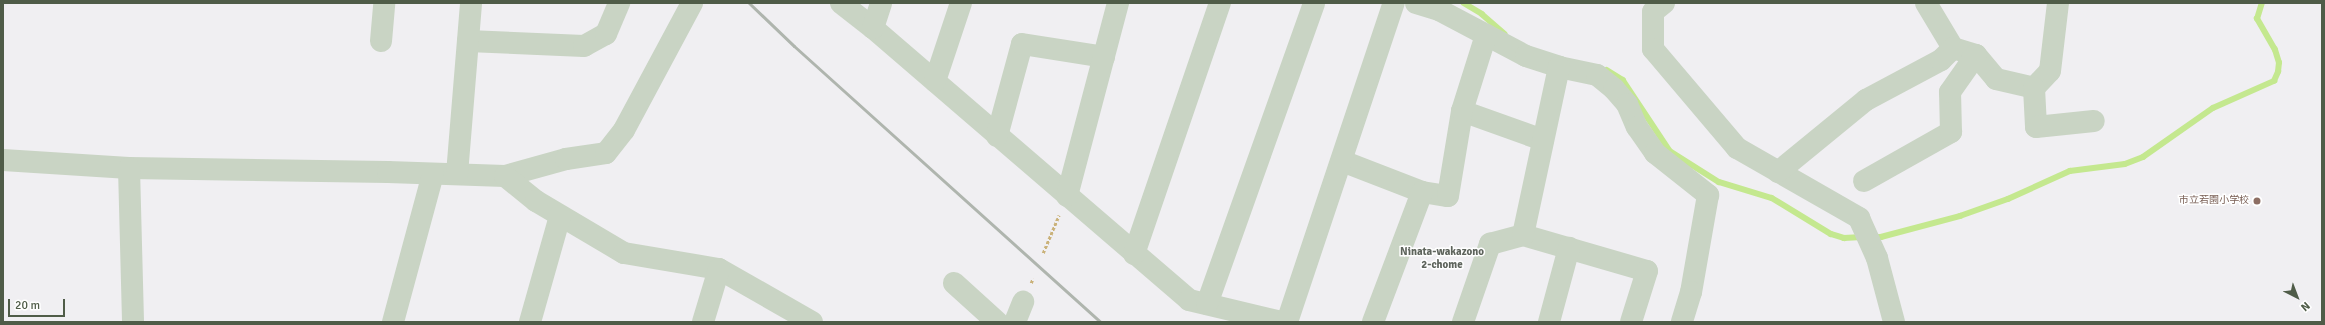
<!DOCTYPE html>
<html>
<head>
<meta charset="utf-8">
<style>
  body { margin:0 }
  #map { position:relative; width:2325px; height:325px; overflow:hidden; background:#f0eff2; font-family:Signika,"Noto Sans JP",sans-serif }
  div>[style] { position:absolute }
  .stream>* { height:5.5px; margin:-2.75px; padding:0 2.75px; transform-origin:2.75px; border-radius:2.75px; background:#c4e88f }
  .path>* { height:2.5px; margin-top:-1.25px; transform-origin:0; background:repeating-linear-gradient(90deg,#cab27a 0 3px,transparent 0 5px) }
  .minor>* { height:22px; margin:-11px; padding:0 11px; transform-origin:11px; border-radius:11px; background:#c9d4c4 }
  .rail>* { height:3px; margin:-1.5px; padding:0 1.5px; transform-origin:1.5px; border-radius:1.5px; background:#afb5ae }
  .dots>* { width:11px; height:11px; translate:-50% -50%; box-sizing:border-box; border:2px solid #fff; border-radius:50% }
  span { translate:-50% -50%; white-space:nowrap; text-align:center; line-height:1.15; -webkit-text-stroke:3px #fff; paint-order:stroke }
  .education-label { font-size:10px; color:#785e54 }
  .right { translate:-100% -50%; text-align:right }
  .neighbourhood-label { font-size:11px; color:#5e645c; font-weight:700 }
  .frame { position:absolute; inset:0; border:4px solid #4f5c48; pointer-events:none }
  .north { position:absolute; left:2277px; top:277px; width:40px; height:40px; -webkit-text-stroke:3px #fff; paint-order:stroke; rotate:138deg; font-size:11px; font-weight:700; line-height:16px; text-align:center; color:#4f5c48 }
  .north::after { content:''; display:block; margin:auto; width:14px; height:18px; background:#4f5c48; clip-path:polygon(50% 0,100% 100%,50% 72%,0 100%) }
  .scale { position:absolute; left:8px; top:299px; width:57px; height:18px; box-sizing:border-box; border:2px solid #4f5c48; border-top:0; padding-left:5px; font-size:12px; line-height:14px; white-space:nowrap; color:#4f5c48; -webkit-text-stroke:3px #fff; paint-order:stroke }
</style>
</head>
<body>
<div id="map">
  <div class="stream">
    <div style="left:1464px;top:3px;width:21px;rotate:31deg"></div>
    <div style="left:1482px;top:14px;width:30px;rotate:41deg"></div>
    <div style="left:1607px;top:70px;width:19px;rotate:32deg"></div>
    <div style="left:1623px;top:80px;width:85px;rotate:56.5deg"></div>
    <div style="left:1670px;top:151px;width:58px;rotate:32.3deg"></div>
    <div style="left:1719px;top:182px;width:55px;rotate:16.8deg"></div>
    <div style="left:1772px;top:198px;width:69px;rotate:31.4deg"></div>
    <div style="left:1831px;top:234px;width:14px;rotate:17deg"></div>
    <div style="left:1844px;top:238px;width:18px;rotate:-3deg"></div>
    <div style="left:1872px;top:237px;width:9px"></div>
    <div style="left:1881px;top:237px;width:82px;rotate:-14.9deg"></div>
    <div style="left:1960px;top:216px;width:51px;rotate:-19.5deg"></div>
    <div style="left:2008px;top:199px;width:68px;rotate:-24.3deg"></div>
    <div style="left:2070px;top:171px;width:55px;rotate:-7.3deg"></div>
    <div style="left:2125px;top:164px;width:19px;rotate:-21deg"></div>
    <div style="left:2143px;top:157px;width:85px;rotate:-35deg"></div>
    <div style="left:2213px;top:108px;width:67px;rotate:-23.9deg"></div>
    <div style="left:2274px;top:81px;width:10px;rotate:-66deg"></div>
    <div style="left:2278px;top:72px;width:9px;rotate:-84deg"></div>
    <div style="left:2279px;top:63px;width:14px;rotate:-107deg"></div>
    <div style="left:2275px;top:50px;width:36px;rotate:-120deg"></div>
    <div style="left:2257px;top:19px;width:17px;rotate:-73deg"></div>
  </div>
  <div class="path">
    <div style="left:1043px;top:253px;width:41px;rotate:-67.2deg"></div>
    <div style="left:1031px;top:283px;width:5px;rotate:-68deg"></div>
  </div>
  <div class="minor">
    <div style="left:841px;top:3px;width:41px;rotate:38deg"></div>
    <div style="left:873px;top:28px;width:417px;rotate:40.7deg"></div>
    <div style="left:1189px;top:300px;width:95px;rotate:13.4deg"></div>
    <div style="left:1416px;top:3px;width:24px;rotate:17deg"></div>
    <div style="left:1439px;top:10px;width:98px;rotate:27.9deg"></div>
    <div style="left:1526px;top:56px;width:35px;rotate:18deg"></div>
    <div style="left:1559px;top:67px;width:39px;rotate:12deg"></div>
    <div style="left:1597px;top:75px;width:22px;rotate:39deg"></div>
    <div style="left:1614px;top:89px;width:20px;rotate:49deg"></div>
    <div style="left:1627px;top:104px;width:25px;rotate:67deg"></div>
    <div style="left:1637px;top:127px;width:32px;rotate:55deg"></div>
    <div style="left:1655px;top:153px;width:68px;rotate:38.4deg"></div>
    <div style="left:1708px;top:195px;width:98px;rotate:99.9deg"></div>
    <div style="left:1691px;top:292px;width:31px;rotate:107deg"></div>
    <div style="left:1664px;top:3px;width:14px;rotate:141deg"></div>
    <div style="left:1653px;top:12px;width:37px;rotate:90deg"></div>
    <div style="left:1653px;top:49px;width:130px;rotate:49.7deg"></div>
    <div style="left:1737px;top:148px;width:141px;rotate:29.8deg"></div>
    <div style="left:1859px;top:218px;width:44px;rotate:65.8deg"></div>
    <div style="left:1877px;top:258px;width:66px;rotate:75.1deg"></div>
    <div style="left:1926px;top:3px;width:52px;rotate:59deg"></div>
    <div style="left:1953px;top:48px;width:24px;rotate:17deg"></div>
    <div style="left:1976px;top:55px;width:31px;rotate:50deg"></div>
    <div style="left:1996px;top:79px;width:39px;rotate:13deg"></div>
    <div style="left:2034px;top:88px;width:23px;rotate:-47deg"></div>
    <div style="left:2050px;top:71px;width:68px;rotate:-83.3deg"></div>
    <div style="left:873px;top:28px;width:26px;rotate:-72deg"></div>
    <div style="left:381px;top:41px;width:38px;rotate:-85deg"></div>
    <div style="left:468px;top:41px;width:116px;rotate:2.5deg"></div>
    <div style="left:584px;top:46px;width:25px;rotate:-29deg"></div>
    <div style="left:606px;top:34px;width:34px;rotate:-67deg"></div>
    <div style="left:935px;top:81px;width:82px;rotate:-71.6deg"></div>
    <div style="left:2034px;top:88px;width:39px;rotate:87deg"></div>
    <div style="left:2036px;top:127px;width:58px;rotate:-5.9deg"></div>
    <div style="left:1462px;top:111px;width:86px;rotate:19.7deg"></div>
    <div style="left:997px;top:136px;width:95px;rotate:-74.8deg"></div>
    <div style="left:1022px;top:44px;width:83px;rotate:9deg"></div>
    <div style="left:3px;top:160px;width:126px;rotate:3.6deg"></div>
    <div style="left:129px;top:168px;width:259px;rotate:0.9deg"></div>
    <div style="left:388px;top:172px;width:117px;rotate:2deg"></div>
    <div style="left:505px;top:176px;width:63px;rotate:-15.6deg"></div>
    <div style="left:566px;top:159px;width:40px;rotate:-8.5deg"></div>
    <div style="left:606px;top:153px;width:29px;rotate:-52deg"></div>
    <div style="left:624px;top:130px;width:144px;rotate:-61.8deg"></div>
    <div style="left:1342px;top:161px;width:86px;rotate:21.2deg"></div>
    <div style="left:1422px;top:192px;width:26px;rotate:9deg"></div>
    <div style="left:1448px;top:196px;width:86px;rotate:-80.6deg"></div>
    <div style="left:1462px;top:111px;width:80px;rotate:-72.5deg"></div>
    <div style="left:129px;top:168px;width:154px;rotate:88.5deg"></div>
    <div style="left:1778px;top:172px;width:114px;rotate:-39.3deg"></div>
    <div style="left:1866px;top:100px;width:85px;rotate:-28.1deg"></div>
    <div style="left:1941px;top:60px;width:17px;rotate:-45deg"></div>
    <div style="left:457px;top:174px;width:172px;rotate:-85.3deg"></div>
    <div style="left:505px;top:176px;width:40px;rotate:39deg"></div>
    <div style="left:536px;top:201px;width:102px;rotate:30.6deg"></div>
    <div style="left:624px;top:253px;width:96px;rotate:9.6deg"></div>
    <div style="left:719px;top:269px;width:107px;rotate:29.7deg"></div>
    <div style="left:1864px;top:181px;width:100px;rotate:-29.4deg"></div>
    <div style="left:1951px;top:132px;width:40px;rotate:-91.4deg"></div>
    <div style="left:1950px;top:92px;width:45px;rotate:-54.9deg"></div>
    <div style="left:1067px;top:196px;width:200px;rotate:-75.2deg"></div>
    <div style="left:1523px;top:235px;width:129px;rotate:16.2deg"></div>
    <div style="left:1647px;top:271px;width:53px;rotate:107.4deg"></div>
    <div style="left:1134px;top:254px;width:265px;rotate:-71.1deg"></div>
    <div style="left:954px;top:283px;width:58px;rotate:42.2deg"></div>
    <div style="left:1207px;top:304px;width:319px;rotate:-70.4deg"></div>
    <div style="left:393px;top:322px;width:153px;rotate:-74.9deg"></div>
    <div style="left:530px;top:322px;width:110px;rotate:-74.2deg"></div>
    <div style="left:703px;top:322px;width:55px;rotate:-73.2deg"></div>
    <div style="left:1015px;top:322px;width:22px;rotate:-68deg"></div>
    <div style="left:1287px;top:322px;width:336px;rotate:-71.5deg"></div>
    <div style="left:1373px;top:322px;width:139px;rotate:-69.3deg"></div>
    <div style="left:1463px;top:322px;width:83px;rotate:-70.9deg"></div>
    <div style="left:1490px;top:244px;width:34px;rotate:-15deg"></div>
    <div style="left:1523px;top:235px;width:172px;rotate:-77.9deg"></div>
    <div style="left:1549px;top:322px;width:77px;rotate:-74.9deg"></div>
  </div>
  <div class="rail">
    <div style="left:749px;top:3px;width:62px;rotate:43.7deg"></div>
    <div style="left:794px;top:46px;width:413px;rotate:42deg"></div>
  </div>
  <div class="dots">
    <div style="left:2257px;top:201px;background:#8d6e63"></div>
  </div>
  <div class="education-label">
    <span class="right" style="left:2249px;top:201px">市立若園小学校</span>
  </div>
  <div class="neighbourhood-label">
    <span style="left:1442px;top:259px">Ninata-wakazono<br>2-chome</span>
  </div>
  <div class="frame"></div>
  <div class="north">N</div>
  <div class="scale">20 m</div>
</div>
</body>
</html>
